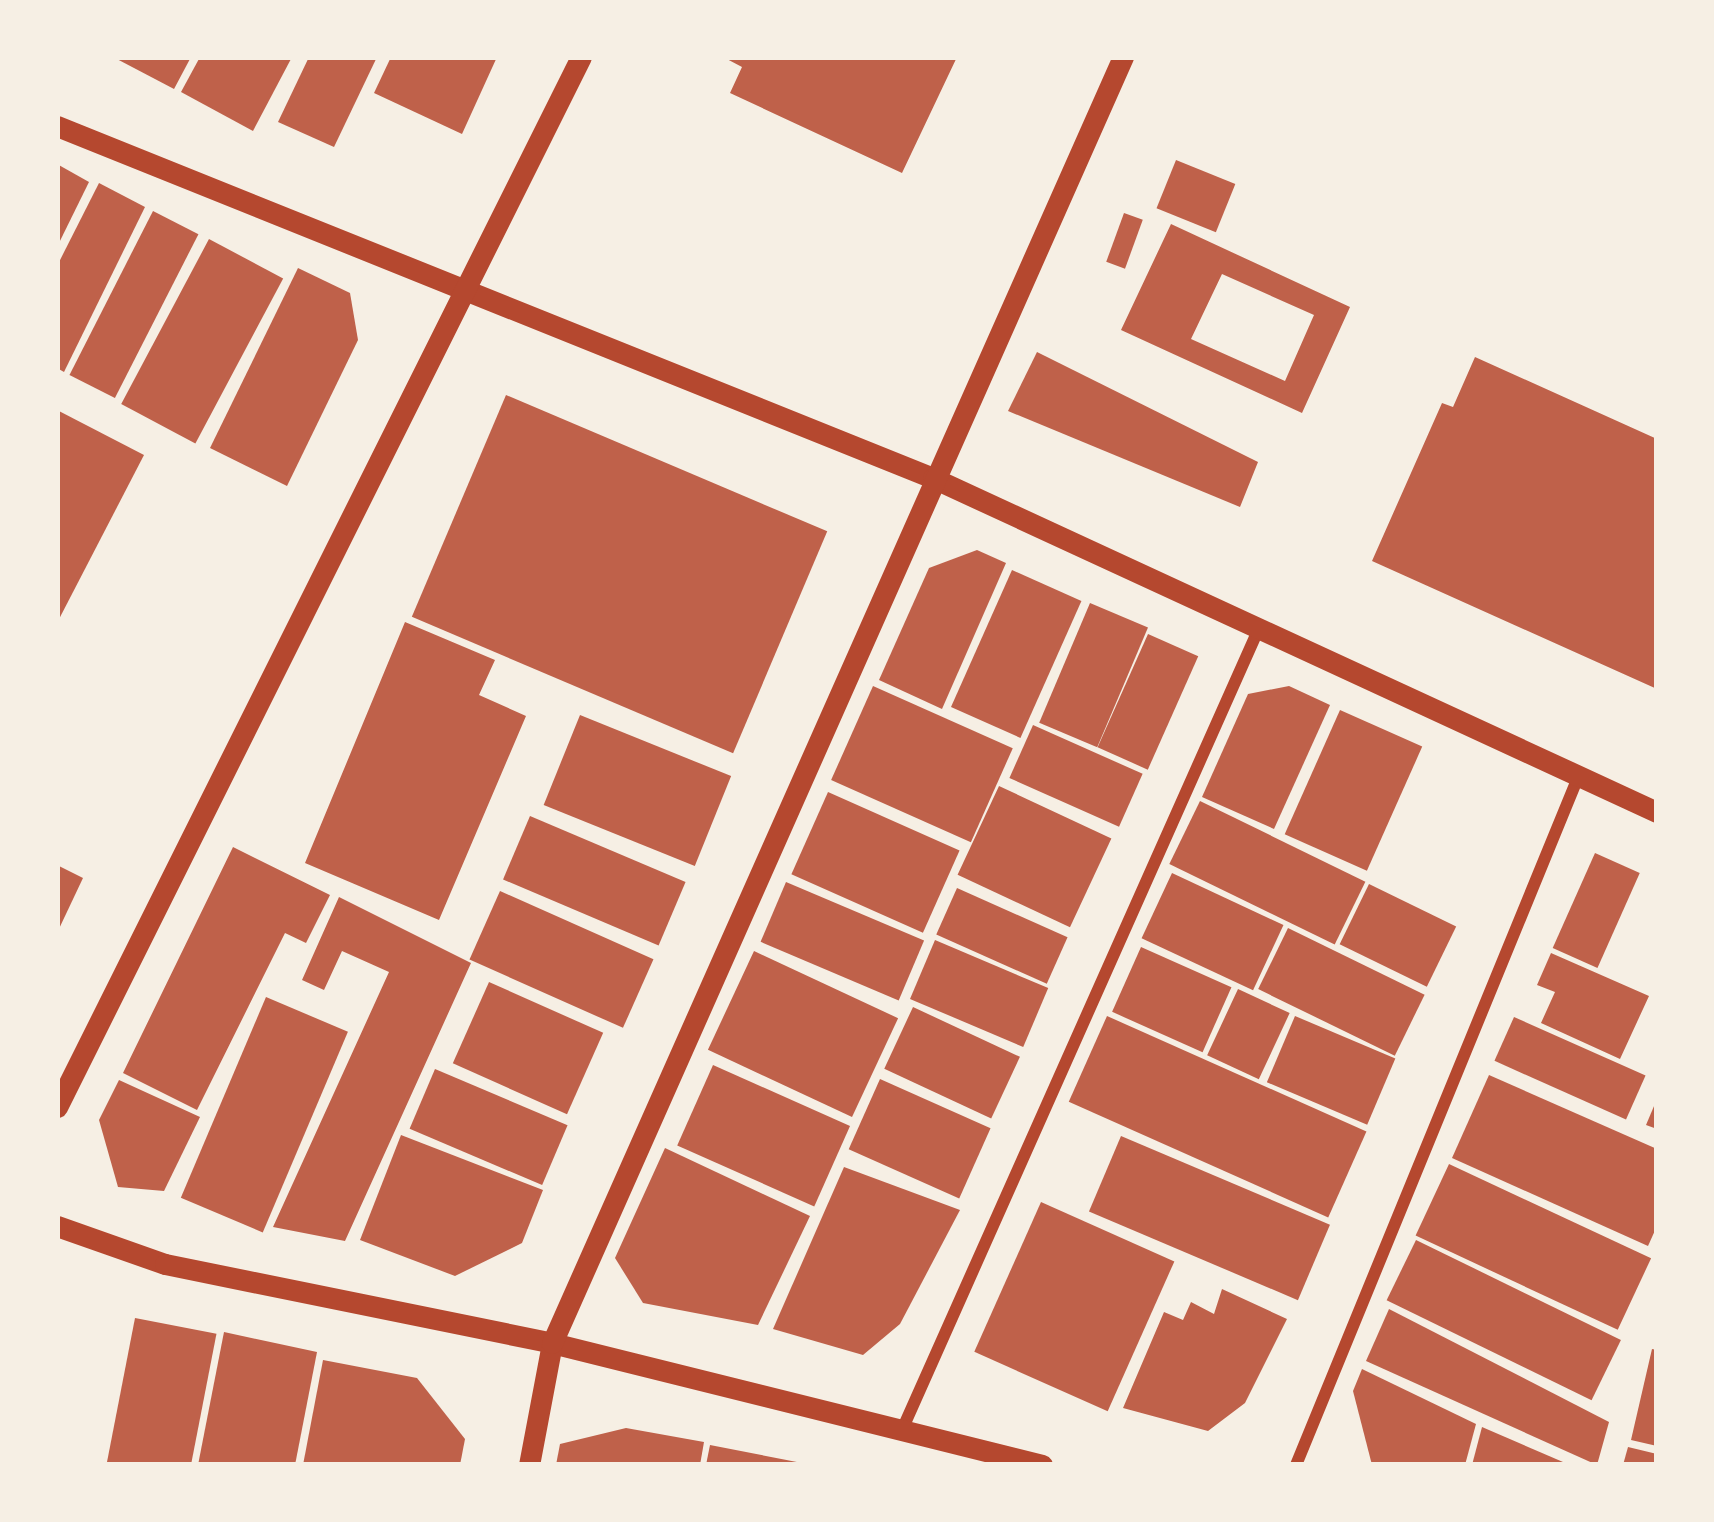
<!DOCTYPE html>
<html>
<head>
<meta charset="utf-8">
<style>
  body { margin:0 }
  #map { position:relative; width:1714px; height:1522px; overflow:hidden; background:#f6efe4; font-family:Signika,sans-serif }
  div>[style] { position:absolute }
  .building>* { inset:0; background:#bf614a; transform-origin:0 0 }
  .minor>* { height:12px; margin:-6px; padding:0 6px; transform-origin:6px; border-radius:6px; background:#b5482f }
  .tertiary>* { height:21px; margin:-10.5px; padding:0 10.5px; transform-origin:10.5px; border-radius:10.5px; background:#b5482f }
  span { translate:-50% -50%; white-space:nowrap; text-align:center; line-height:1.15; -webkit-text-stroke:12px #f6efe4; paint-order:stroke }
  .frame { position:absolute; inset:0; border:60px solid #f6efe4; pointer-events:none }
</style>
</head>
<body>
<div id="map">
  <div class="building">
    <div style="clip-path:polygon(113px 57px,191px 57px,174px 89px)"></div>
    <div style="clip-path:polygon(200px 57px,292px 57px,253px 131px,181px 92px)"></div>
    <div style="clip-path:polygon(309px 57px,377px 57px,334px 147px,278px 122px)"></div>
    <div style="clip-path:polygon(391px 57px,497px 57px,462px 134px,374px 93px)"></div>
    <div style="clip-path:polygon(723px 57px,957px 57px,902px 173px,730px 93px,742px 67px)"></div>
    <div style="left:1176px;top:160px;width:64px;height:52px;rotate:22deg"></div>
    <div style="clip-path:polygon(57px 164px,89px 182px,57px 247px)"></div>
    <div style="clip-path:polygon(99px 183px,145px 207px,64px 372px,57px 368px,57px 266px)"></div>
    <div style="left:153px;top:211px;width:51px;height:184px;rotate:27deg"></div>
    <div style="left:1124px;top:213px;width:20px;height:52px;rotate:20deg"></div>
    <div style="clip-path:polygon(evenodd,1171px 224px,1350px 307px,1302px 413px,1121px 330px,1171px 224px,1222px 274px,1314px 315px,1285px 381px,1191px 339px,1222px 274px)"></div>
    <div style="left:209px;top:239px;width:84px;height:187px;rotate:28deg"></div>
    <div style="clip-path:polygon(298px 268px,350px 293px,358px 340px,287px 486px,210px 448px)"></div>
    <div style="clip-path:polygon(1037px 352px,1258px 462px,1240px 507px,1008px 411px)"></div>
    <div style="clip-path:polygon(1475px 357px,1657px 439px,1657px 689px,1372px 561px,1442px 403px,1453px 407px)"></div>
    <div style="left:506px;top:395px;width:349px;height:241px;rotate:23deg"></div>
    <div style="clip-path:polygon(57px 410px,144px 455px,57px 623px)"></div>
    <div style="clip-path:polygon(977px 550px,1006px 563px,942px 709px,879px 680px,929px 568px)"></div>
    <div style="left:1012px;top:570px;width:76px;height:150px;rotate:24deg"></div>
    <div style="left:1090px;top:603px;width:63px;height:130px;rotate:23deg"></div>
    <div style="clip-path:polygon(405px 622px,495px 660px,479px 695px,526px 716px,439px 920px,305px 863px)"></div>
    <div style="left:1148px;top:634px;width:55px;height:124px;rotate:24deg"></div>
    <div style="left:873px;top:686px;width:153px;height:103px;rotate:24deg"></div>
    <div style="clip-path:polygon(1289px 686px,1330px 705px,1274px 829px,1202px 797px,1248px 694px)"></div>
    <div style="left:1340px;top:710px;width:90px;height:136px;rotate:24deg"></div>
    <div style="left:580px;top:715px;width:163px;height:97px;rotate:22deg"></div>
    <div style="left:1033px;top:725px;width:120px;height:58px;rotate:24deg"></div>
    <div style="left:999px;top:786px;width:124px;height:98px;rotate:25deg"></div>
    <div style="left:828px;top:792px;width:144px;height:90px;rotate:24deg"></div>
    <div style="left:1200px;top:801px;width:184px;height:70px;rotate:26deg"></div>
    <div style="left:530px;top:816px;width:169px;height:69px;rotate:23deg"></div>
    <div style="clip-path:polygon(233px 847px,330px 895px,306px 943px,285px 933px,197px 1110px,123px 1073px)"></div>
    <div style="left:1595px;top:853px;width:49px;height:104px;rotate:24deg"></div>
    <div style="clip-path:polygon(57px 865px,83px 878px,57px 933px)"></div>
    <div style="left:1172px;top:873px;width:123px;height:72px;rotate:25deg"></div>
    <div style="left:786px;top:882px;width:150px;height:65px;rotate:23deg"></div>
    <div style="left:1369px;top:884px;width:97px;height:67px;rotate:26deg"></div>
    <div style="left:957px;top:888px;width:121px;height:51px;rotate:24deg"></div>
    <div style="left:500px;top:891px;width:168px;height:75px;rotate:24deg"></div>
    <div style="clip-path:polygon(339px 897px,471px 963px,345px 1241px,273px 1227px,389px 972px,342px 951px,324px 990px,302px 980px)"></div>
    <div style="left:1288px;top:928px;width:152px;height:68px;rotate:26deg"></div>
    <div style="left:935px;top:940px;width:123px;height:64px;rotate:23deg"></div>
    <div style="left:1141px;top:947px;width:99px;height:71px;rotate:24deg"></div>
    <div style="left:754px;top:951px;width:159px;height:109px;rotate:25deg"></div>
    <div style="clip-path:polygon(1551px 953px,1649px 996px,1620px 1059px,1541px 1023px,1555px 992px,1537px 985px)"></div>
    <div style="left:489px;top:982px;width:125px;height:89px;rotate:24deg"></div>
    <div style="left:1238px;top:989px;width:57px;height:73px;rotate:25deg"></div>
    <div style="left:266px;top:997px;width:89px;height:218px;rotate:23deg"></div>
    <div style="left:913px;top:1007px;width:118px;height:68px;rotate:25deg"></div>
    <div style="left:1107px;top:1016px;width:284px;height:94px;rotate:24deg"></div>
    <div style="left:1295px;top:1016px;width:109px;height:72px;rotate:23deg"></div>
    <div style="left:1514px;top:1017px;width:144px;height:48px;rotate:24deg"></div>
    <div style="left:713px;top:1065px;width:150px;height:88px;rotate:24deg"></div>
    <div style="left:435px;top:1069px;width:144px;height:65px;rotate:23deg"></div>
    <div style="clip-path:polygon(1489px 1075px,1657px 1149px,1657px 1226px,1648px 1246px,1452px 1158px)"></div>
    <div style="left:880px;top:1079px;width:121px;height:77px;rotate:24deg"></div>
    <div style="clip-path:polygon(119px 1080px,200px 1117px,164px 1191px,118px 1187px,99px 1120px)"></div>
    <div style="clip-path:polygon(1657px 1099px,1657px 1129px,1646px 1125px)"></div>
    <div style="clip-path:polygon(401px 1135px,543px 1190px,522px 1243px,455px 1276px,360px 1240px)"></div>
    <div style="left:1121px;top:1136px;width:227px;height:82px;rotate:23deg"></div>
    <div style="clip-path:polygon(665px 1148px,810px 1216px,758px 1325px,643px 1303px,615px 1258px)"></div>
    <div style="left:1449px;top:1164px;width:223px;height:79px;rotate:25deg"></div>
    <div style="clip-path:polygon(844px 1167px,960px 1210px,900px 1324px,863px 1355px,773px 1329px)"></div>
    <div style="left:1041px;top:1202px;width:146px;height:164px;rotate:24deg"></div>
    <div style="left:1416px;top:1240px;width:228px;height:67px;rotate:26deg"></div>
    <div style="clip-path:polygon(1222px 1289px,1287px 1319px,1245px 1403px,1208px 1431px,1123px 1408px,1164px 1312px,1183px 1320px,1191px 1302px,1214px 1314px)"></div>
    <div style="clip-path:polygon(1389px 1309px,1609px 1422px,1597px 1465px,1366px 1361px)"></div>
    <div style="left:135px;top:1318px;width:83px;height:150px;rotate:11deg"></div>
    <div style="clip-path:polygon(224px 1332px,317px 1352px,295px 1465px,198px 1465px)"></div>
    <div style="clip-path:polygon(1652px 1349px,1657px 1350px,1657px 1446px,1631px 1440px)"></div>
    <div style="clip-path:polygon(323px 1360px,417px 1378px,465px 1439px,460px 1465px,303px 1465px)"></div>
    <div style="clip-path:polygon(1362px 1369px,1476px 1424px,1465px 1465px,1372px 1465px,1353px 1391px)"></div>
    <div style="clip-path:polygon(1482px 1427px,1570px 1465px,1472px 1465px)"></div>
    <div style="clip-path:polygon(626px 1428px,704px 1442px,700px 1465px,556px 1465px,560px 1444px)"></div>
    <div style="clip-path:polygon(710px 1445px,802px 1463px,802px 1465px,706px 1465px)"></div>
    <div style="clip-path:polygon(1628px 1447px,1657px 1454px,1657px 1465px,1623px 1465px)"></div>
  </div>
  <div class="minor">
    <div style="left:902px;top:1430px;width:878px;rotate:-66deg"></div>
    <div style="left:1296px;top:1465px;width:746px;rotate:-67.7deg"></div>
  </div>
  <div class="tertiary">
    <div style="left:57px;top:126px;width:944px;rotate:21.89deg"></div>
    <div style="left:933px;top:478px;width:797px;rotate:24.77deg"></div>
    <div style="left:57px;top:1107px;width:1173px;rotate:-63.48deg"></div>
    <div style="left:57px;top:1226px;width:114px;rotate:19.4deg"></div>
    <div style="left:165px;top:1264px;width:395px;rotate:11.5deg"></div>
    <div style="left:552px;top:1343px;width:505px;rotate:13.98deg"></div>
    <div style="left:529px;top:1465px;width:124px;rotate:-79.3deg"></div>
    <div style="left:552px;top:1343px;width:1407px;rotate:-66.06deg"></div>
  </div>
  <div class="frame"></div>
</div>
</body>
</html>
